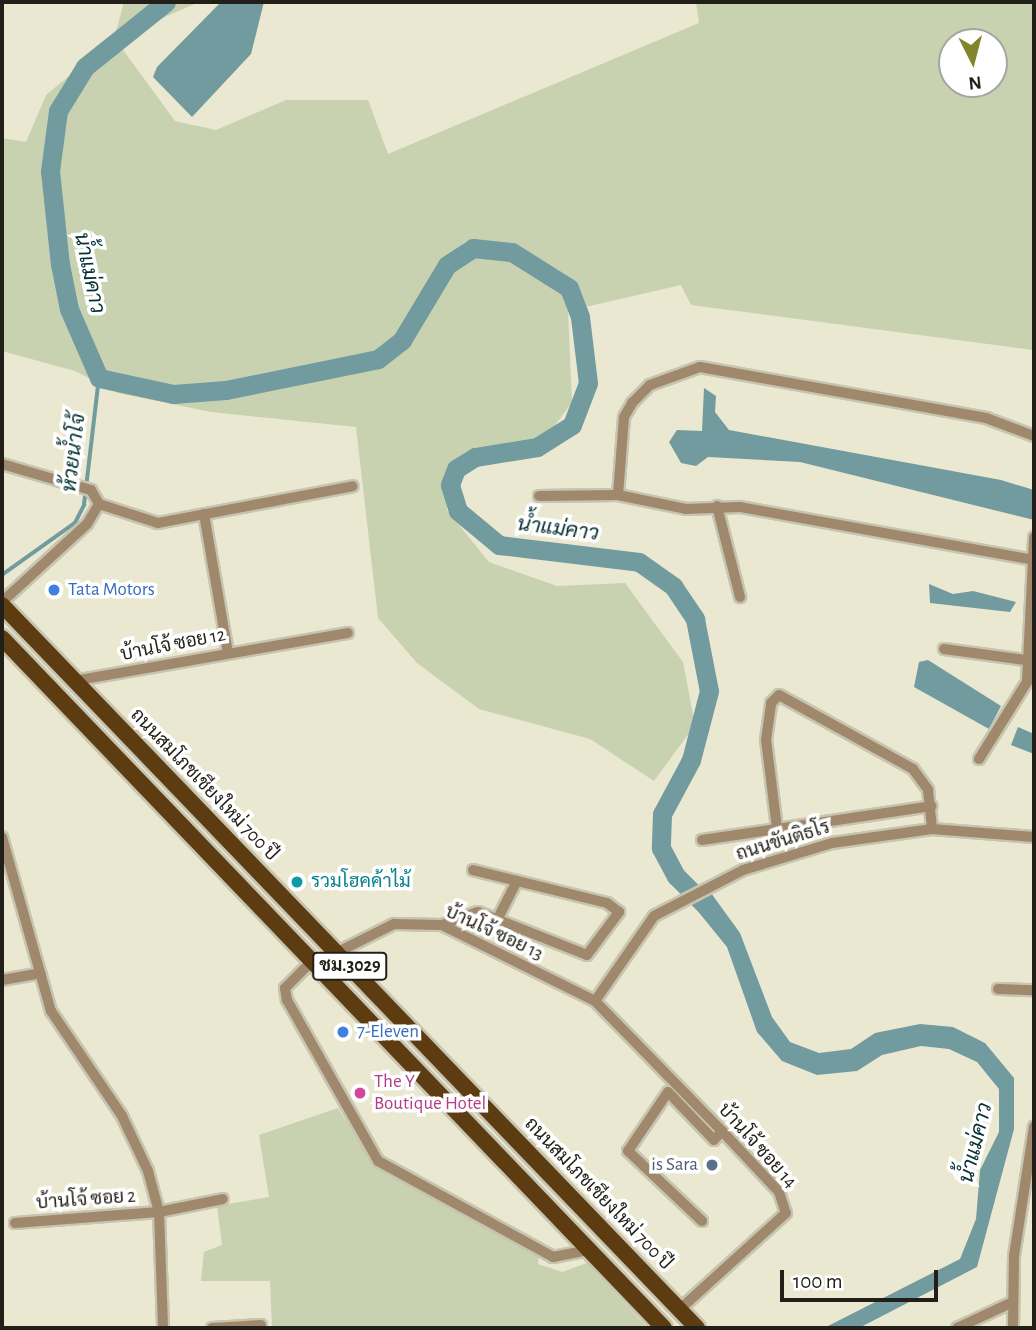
<!DOCTYPE html>
<html>
<head>
<meta charset="utf-8">
<style>
  body { margin:0 }
  #map { position:relative; width:1036px; height:1330px; overflow:hidden; background:#ebe8d2; font-family:"Alegreya Sans",Sarabun,sans-serif }
  div>[style] { position:absolute }
  .green>* { inset:0; background:#c8d1b0 }
  .water>* { inset:0; background:#719b9f }
  .stream>* { height:3.5px; margin:-1.75px; padding:0 1.75px; transform-origin:1.75px; border-radius:1.75px; background:#719b9f }
  .river>* { height:19px; margin:-9.5px; padding:0 9.5px; transform-origin:9.5px; border-radius:9.5px; background:#719b9f }
  .roads { filter:drop-shadow(2px 0 #c7c4b0) drop-shadow(-2px 0 #c7c4b0) drop-shadow(0 2px #c7c4b0) drop-shadow(0 -2px #c7c4b0) }
  .minor>* { height:10px; margin:-5px; padding:0 5px; transform-origin:5px; border-radius:5px; background:#a0886d }
  .primary>* { height:16px; margin:-8px; padding:0 8px; transform-origin:8px; border-radius:8px; background:#5d3c12 }
  .dots>* { width:19px; height:19px; translate:-50% -50%; box-sizing:border-box; border:4px solid #fff; border-radius:50% }
  span { translate:-50% -50%; white-space:nowrap; text-align:center; line-height:1.15; -webkit-text-stroke:7px #fff; paint-order:stroke }
  .shield-label span { padding:2px 5px; background:#fff; border:2px solid; border-radius:5px; -webkit-text-stroke-width:0 }
  .shield-label { font-size:18px; color:#211f17; font-weight:700 }
  .shop-label { font-size:19px; color:#366cbe }
  .left { translate:0 -50%; text-align:left }
  .street-label { font-size:19px; color:#211f17 }
  .culture-label { font-size:19px; color:#0d838f }
  .hotel-label { font-size:19px; color:#b23c85 }
  .service-label { font-size:19px; color:#4e5e75 }
  .right { translate:-100% -50%; text-align:right }
  .water-label { font-size:21px; color:#043034; font-style:italic }
  .frame { position:absolute; inset:0; border:4px solid #211f17; pointer-events:none }
  .north { position:absolute; left:938px; top:28px; width:70px; height:70px; box-sizing:border-box; background:#fff; border:2px solid #a6a5a2; border-radius:50%; rotate:174deg; font-size:19px; font-weight:700; line-height:28px; text-align:center; color:#211f17 }
  .north::after { content:''; display:block; margin:auto; width:24px; height:32px; background:#83852e; clip-path:polygon(50% 0,100% 100%,50% 72%,0 100%) }
  .scale { position:absolute; left:780px; top:1270px; width:158px; height:32px; box-sizing:border-box; border:4px solid #211f17; border-top:0; padding-left:9px; font-size:21px; line-height:24px; white-space:nowrap; color:#211f17; -webkit-text-stroke:5px #fff; paint-order:stroke }
</style>
</head>
<body>
<div id="map">
  <div class="green">
    <div style="clip-path:polygon(evenodd,124px 2px,199px 2px,115px 39px,175px 121px,216px 130px,286px 100px,368px 100px,388px 154px,699px 23px,696px 2px,1034px 2px,1034px 350px,691px 305px,681px 285px,568px 311px,572px 402px,548px 435px,470px 452px,444px 476px,447px 510px,489px 562px,557px 586px,625px 583px,683px 662px,695px 725px,654px 781px,590px 739px,479px 709px,417px 663px,378px 618px,356px 427px,211px 412px,118px 393px,75px 371px,2px 351px,2px 138px,26px 142px,46px 95px,114px 39px,124px 2px,952px 42px,994px 42px,994px 84px,952px 84px,952px 42px)"></div>
    <div style="clip-path:polygon(338px 1108px,374px 1164px,390px 1176px,539px 1255px,538px 1264px,562px 1272px,587px 1263px,646px 1326px,272px 1328px,270px 1281px,201px 1281px,204px 1252px,222px 1245px,217px 1206px,269px 1197px,259px 1135px)"></div>
  </div>
  <div class="water">
    <div style="clip-path:polygon(264px 2px,251px 54px,192px 117px,153px 77px,157px 67px,220px 3px)"></div>
    <div style="clip-path:polygon(704px 388px,716px 396px,715px 412px,729px 430px,1001px 480px,1034px 490px,1034px 520px,800px 462px,708px 457px,696px 466px,681px 463px,669px 442px,677px 430px,702px 431px)"></div>
    <div style="clip-path:polygon(929px 584px,953px 594px,973px 591px,1016px 602px,1010px 612px,930px 603px)"></div>
    <div style="clip-path:polygon(928px 660px,1001px 706px,989px 729px,914px 687px,919px 662px)"></div>
    <div style="clip-path:polygon(1018px 727px,1034px 734px,1034px 754px,1011px 745px)"></div>
    <div style="clip-path:polygon(711px 893px,740px 933px,772px 1017px,790px 1042px,819px 1053px,851px 1049px,875px 1033px,920px 1024px,953px 1027px,985px 1043px,1014px 1078px,1014px 1129px,977px 1267px,859px 1328px,824px 1328px,960px 1259px,976px 1219px,980px 1170px,999px 1132px,999px 1089px,977px 1062px,949px 1049px,921px 1046px,882px 1055px,857px 1071px,817px 1075px,782px 1061px,757px 1032px,727px 947px,692px 904px)"></div>
  </div>
  <div class="stream">
    <div style="left:2px;top:575px;width:90px;rotate:-35.5deg"></div>
    <div style="left:75px;top:523px;width:20px;rotate:-63deg"></div>
    <div style="left:84px;top:505px;width:128px;rotate:-83.3deg"></div>
  </div>
  <div class="river">
    <div style="left:166px;top:2px;width:104px;rotate:141.3deg"></div>
    <div style="left:85px;top:67px;width:52px;rotate:121.5deg"></div>
    <div style="left:58px;top:111px;width:61px;rotate:97.6deg"></div>
    <div style="left:50px;top:171px;width:94px;rotate:83.9deg"></div>
    <div style="left:60px;top:264px;width:46px;rotate:78.7deg"></div>
    <div style="left:69px;top:309px;width:75px;rotate:66.5deg"></div>
    <div style="left:99px;top:378px;width:76px;rotate:12.2deg"></div>
    <div style="left:173px;top:394px;width:53px;rotate:-4.3deg"></div>
    <div style="left:226px;top:390px;width:155px;rotate:-11.5deg"></div>
    <div style="left:378px;top:359px;width:31px;rotate:-38deg"></div>
    <div style="left:402px;top:340px;width:87px;rotate:-59deg"></div>
    <div style="left:447px;top:265px;width:31px;rotate:-33deg"></div>
    <div style="left:473px;top:248px;width:39px;rotate:6deg"></div>
    <div style="left:512px;top:252px;width:67px;rotate:32.3deg"></div>
    <div style="left:569px;top:288px;width:31px;rotate:69deg"></div>
    <div style="left:580px;top:317px;width:66px;rotate:83.1deg"></div>
    <div style="left:588px;top:383px;width:45px;rotate:110.9deg"></div>
    <div style="left:572px;top:425px;width:41px;rotate:147.8deg"></div>
    <div style="left:537px;top:447px;width:63px;rotate:170.8deg"></div>
    <div style="left:475px;top:457px;width:22px;rotate:148deg"></div>
    <div style="left:456px;top:469px;width:17px;rotate:111deg"></div>
    <div style="left:450px;top:485px;width:27px;rotate:73deg"></div>
    <div style="left:458px;top:511px;width:53px;rotate:39.7deg"></div>
    <div style="left:499px;top:545px;width:141px;rotate:6.9deg"></div>
    <div style="left:639px;top:562px;width:42px;rotate:35.2deg"></div>
    <div style="left:673px;top:586px;width:40px;rotate:56deg"></div>
    <div style="left:695px;top:619px;width:73px;rotate:79deg"></div>
    <div style="left:709px;top:691px;width:71px;rotate:104.6deg"></div>
    <div style="left:691px;top:760px;width:61px;rotate:118.2deg"></div>
    <div style="left:662px;top:814px;width:34px;rotate:92deg"></div>
    <div style="left:661px;top:848px;width:32px;rotate:62deg"></div>
    <div style="left:676px;top:876px;width:45px;rotate:45deg"></div>
  </div>
  <div class="roads">
    <div class="minor">
      <div style="left:2px;top:464px;width:93px;rotate:16.3deg"></div>
      <div style="left:91px;top:490px;width:16px;rotate:60deg"></div>
      <div style="left:99px;top:504px;width:23px;rotate:121deg"></div>
      <div style="left:87px;top:524px;width:115px;rotate:137.5deg"></div>
      <div style="left:618px;top:495px;width:78px;rotate:-85.6deg"></div>
      <div style="left:624px;top:417px;width:16px;rotate:-60deg"></div>
      <div style="left:632px;top:403px;width:25px;rotate:-45deg"></div>
      <div style="left:650px;top:385px;width:53px;rotate:-19.8deg"></div>
      <div style="left:700px;top:367px;width:291px;rotate:10.1deg"></div>
      <div style="left:986px;top:418px;width:51px;rotate:20.6deg"></div>
      <div style="left:539px;top:496px;width:79px;rotate:-0.7deg"></div>
      <div style="left:618px;top:495px;width:69px;rotate:11.6deg"></div>
      <div style="left:686px;top:509px;width:54px;rotate:-2.1deg"></div>
      <div style="left:740px;top:507px;width:299px;rotate:10.2deg"></div>
      <div style="left:99px;top:504px;width:62px;rotate:17.9deg"></div>
      <div style="left:158px;top:523px;width:198px;rotate:-10.7deg"></div>
      <div style="left:717px;top:506px;width:94px;rotate:75.8deg"></div>
      <div style="left:204px;top:514px;width:141px;rotate:80.2deg"></div>
      <div style="left:944px;top:649px;width:82px;rotate:7.7deg"></div>
      <div style="left:73px;top:681px;width:279px;rotate:-9.9deg"></div>
      <div style="left:979px;top:759px;width:91px;rotate:-58.1deg"></div>
      <div style="left:1027px;top:682px;width:145px;rotate:-87.2deg"></div>
      <div style="left:777px;top:828px;width:89px;rotate:-97.1deg"></div>
      <div style="left:766px;top:740px;width:37px;rotate:-82deg"></div>
      <div style="left:771px;top:703px;width:11px;rotate:-45deg"></div>
      <div style="left:779px;top:695px;width:153px;rotate:28.9deg"></div>
      <div style="left:913px;top:769px;width:26px;rotate:54deg"></div>
      <div style="left:928px;top:790px;width:39px;rotate:84deg"></div>
      <div style="left:2px;top:837px;width:181px;rotate:74.3deg"></div>
      <div style="left:51px;top:1011px;width:127px;rotate:55.9deg"></div>
      <div style="left:122px;top:1116px;width:61px;rotate:64.7deg"></div>
      <div style="left:148px;top:1171px;width:42px;rotate:75deg"></div>
      <div style="left:159px;top:1212px;width:116px;rotate:88deg"></div>
      <div style="left:702px;top:840px;width:232px;rotate:-8.4deg"></div>
      <div style="left:497px;top:920px;width:44px;rotate:-62.9deg"></div>
      <div style="left:442px;top:925px;width:38px;rotate:-20deg"></div>
      <div style="left:478px;top:912px;width:117px;rotate:21.5deg"></div>
      <div style="left:587px;top:955px;width:54px;rotate:-53.3deg"></div>
      <div style="left:619px;top:912px;width:15px;rotate:-143deg"></div>
      <div style="left:607px;top:903px;width:138px;rotate:-166.2deg"></div>
      <div style="left:338px;top:952px;width:63px;rotate:-26.6deg"></div>
      <div style="left:394px;top:924px;width:48px;rotate:1.2deg"></div>
      <div style="left:442px;top:925px;width:171px;rotate:26.4deg"></div>
      <div style="left:595px;top:1001px;width:182px;rotate:45.7deg"></div>
      <div style="left:722px;top:1131px;width:83px;rotate:46.9deg"></div>
      <div style="left:779px;top:1192px;width:22px;rotate:72deg"></div>
      <div style="left:786px;top:1213px;width:144px;rotate:137.8deg"></div>
      <div style="left:311px;top:962px;width:37px;rotate:135deg"></div>
      <div style="left:285px;top:988px;width:12px;rotate:81deg"></div>
      <div style="left:287px;top:1000px;width:185px;rotate:60.5deg"></div>
      <div style="left:378px;top:1161px;width:200px;rotate:28.7deg"></div>
      <div style="left:553px;top:1257px;width:36px;rotate:-11deg"></div>
      <div style="left:2px;top:980px;width:39px;rotate:-10deg"></div>
      <div style="left:998px;top:989px;width:36px;rotate:2deg"></div>
      <div style="left:595px;top:1001px;width:103px;rotate:-55.2deg"></div>
      <div style="left:654px;top:916px;width:100px;rotate:-27.3deg"></div>
      <div style="left:743px;top:870px;width:93px;rotate:-16.9deg"></div>
      <div style="left:832px;top:843px;width:101px;rotate:-8deg"></div>
      <div style="left:932px;top:829px;width:102px;rotate:4.5deg"></div>
      <div style="left:702px;top:1221px;width:102px;rotate:-136.6deg"></div>
      <div style="left:628px;top:1151px;width:71px;rotate:-55.9deg"></div>
      <div style="left:668px;top:1092px;width:66px;rotate:46.2deg"></div>
      <div style="left:714px;top:1140px;width:12px;rotate:-48deg"></div>
      <div style="left:15px;top:1223px;width:144px;rotate:-4.4deg"></div>
      <div style="left:159px;top:1212px;width:65px;rotate:-11.5deg"></div>
      <div style="left:212px;top:1328px;width:49px;rotate:-3.5deg"></div>
      <div style="left:957px;top:1328px;width:62px;rotate:-24.9deg"></div>
      <div style="left:1013px;top:1328px;width:72px;rotate:-89.2deg"></div>
      <div style="left:1014px;top:1256px;width:131px;rotate:-81.2deg"></div>
    </div>
    <div class="primary">
      <div style="left:2px;top:605px;width:1003px;rotate:46.13deg"></div>
      <div style="left:2px;top:638px;width:956px;rotate:46.19deg"></div>
    </div>
  </div>
  <div class="dots">
    <div style="left:54px;top:590px;background:#3f7fe0"></div>
    <div style="left:297px;top:882px;background:#0f9aa8"></div>
    <div style="left:343px;top:1032px;background:#3f7fe0"></div>
    <div style="left:360px;top:1093px;background:#d1479c"></div>
    <div style="left:712px;top:1165px;background:#5c6f8a"></div>
  </div>
  <div class="shield-label">
    <span style="left:350px;top:966px">ชม.3029</span>
  </div>
  <div class="shop-label">
    <span class="left" style="left:68px;top:590px">Tata Motors</span>
    <span class="left" style="left:357px;top:1032px">7-Eleven</span>
  </div>
  <div class="street-label">
    <span style="left:173px;top:645px;rotate:-11deg">บ้านโจ้ ซอย 12</span>
    <span style="left:204px;top:785px;rotate:46deg">ถนนสมโภชเชียงใหม่ 700 ปี</span>
    <span style="left:783px;top:841px;rotate:-17deg">ถนนขันติธโร</span>
    <span style="left:494px;top:933px;rotate:25deg">บ้านโจ้ ซอย 13</span>
    <span style="left:757px;top:1146px;rotate:48deg">บ้านโจ้ ซอย 14</span>
    <span style="left:598px;top:1194px;rotate:46deg">ถนนสมโภชเชียงใหม่ 700 ปี</span>
    <span style="left:86px;top:1200px;rotate:-4deg">บ้านโจ้ ซอย 2</span>
  </div>
  <div class="culture-label">
    <span class="left" style="left:311px;top:882px">รวมโฮคค้าไม้</span>
  </div>
  <div class="hotel-label">
    <span class="left" style="left:374px;top:1093px">The Y<br>Boutique Hotel</span>
  </div>
  <div class="service-label">
    <span class="right" style="left:698px;top:1165px">is Sara</span>
  </div>
  <div class="water-label">
    <span style="left:89px;top:273px;rotate:78deg">น้ำแม่คาว</span>
    <span style="left:74px;top:453px;rotate:-83deg">ห้วยน้ำโจ้</span>
    <span style="left:558px;top:529px;rotate:7deg">น้ำแม่คาว</span>
    <span style="left:976px;top:1143px;rotate:-76deg">น้ำแม่คาว</span>
  </div>
  <div class="frame"></div>
  <div class="north">N</div>
  <div class="scale">100 m</div>
</div>
</body>
</html>
